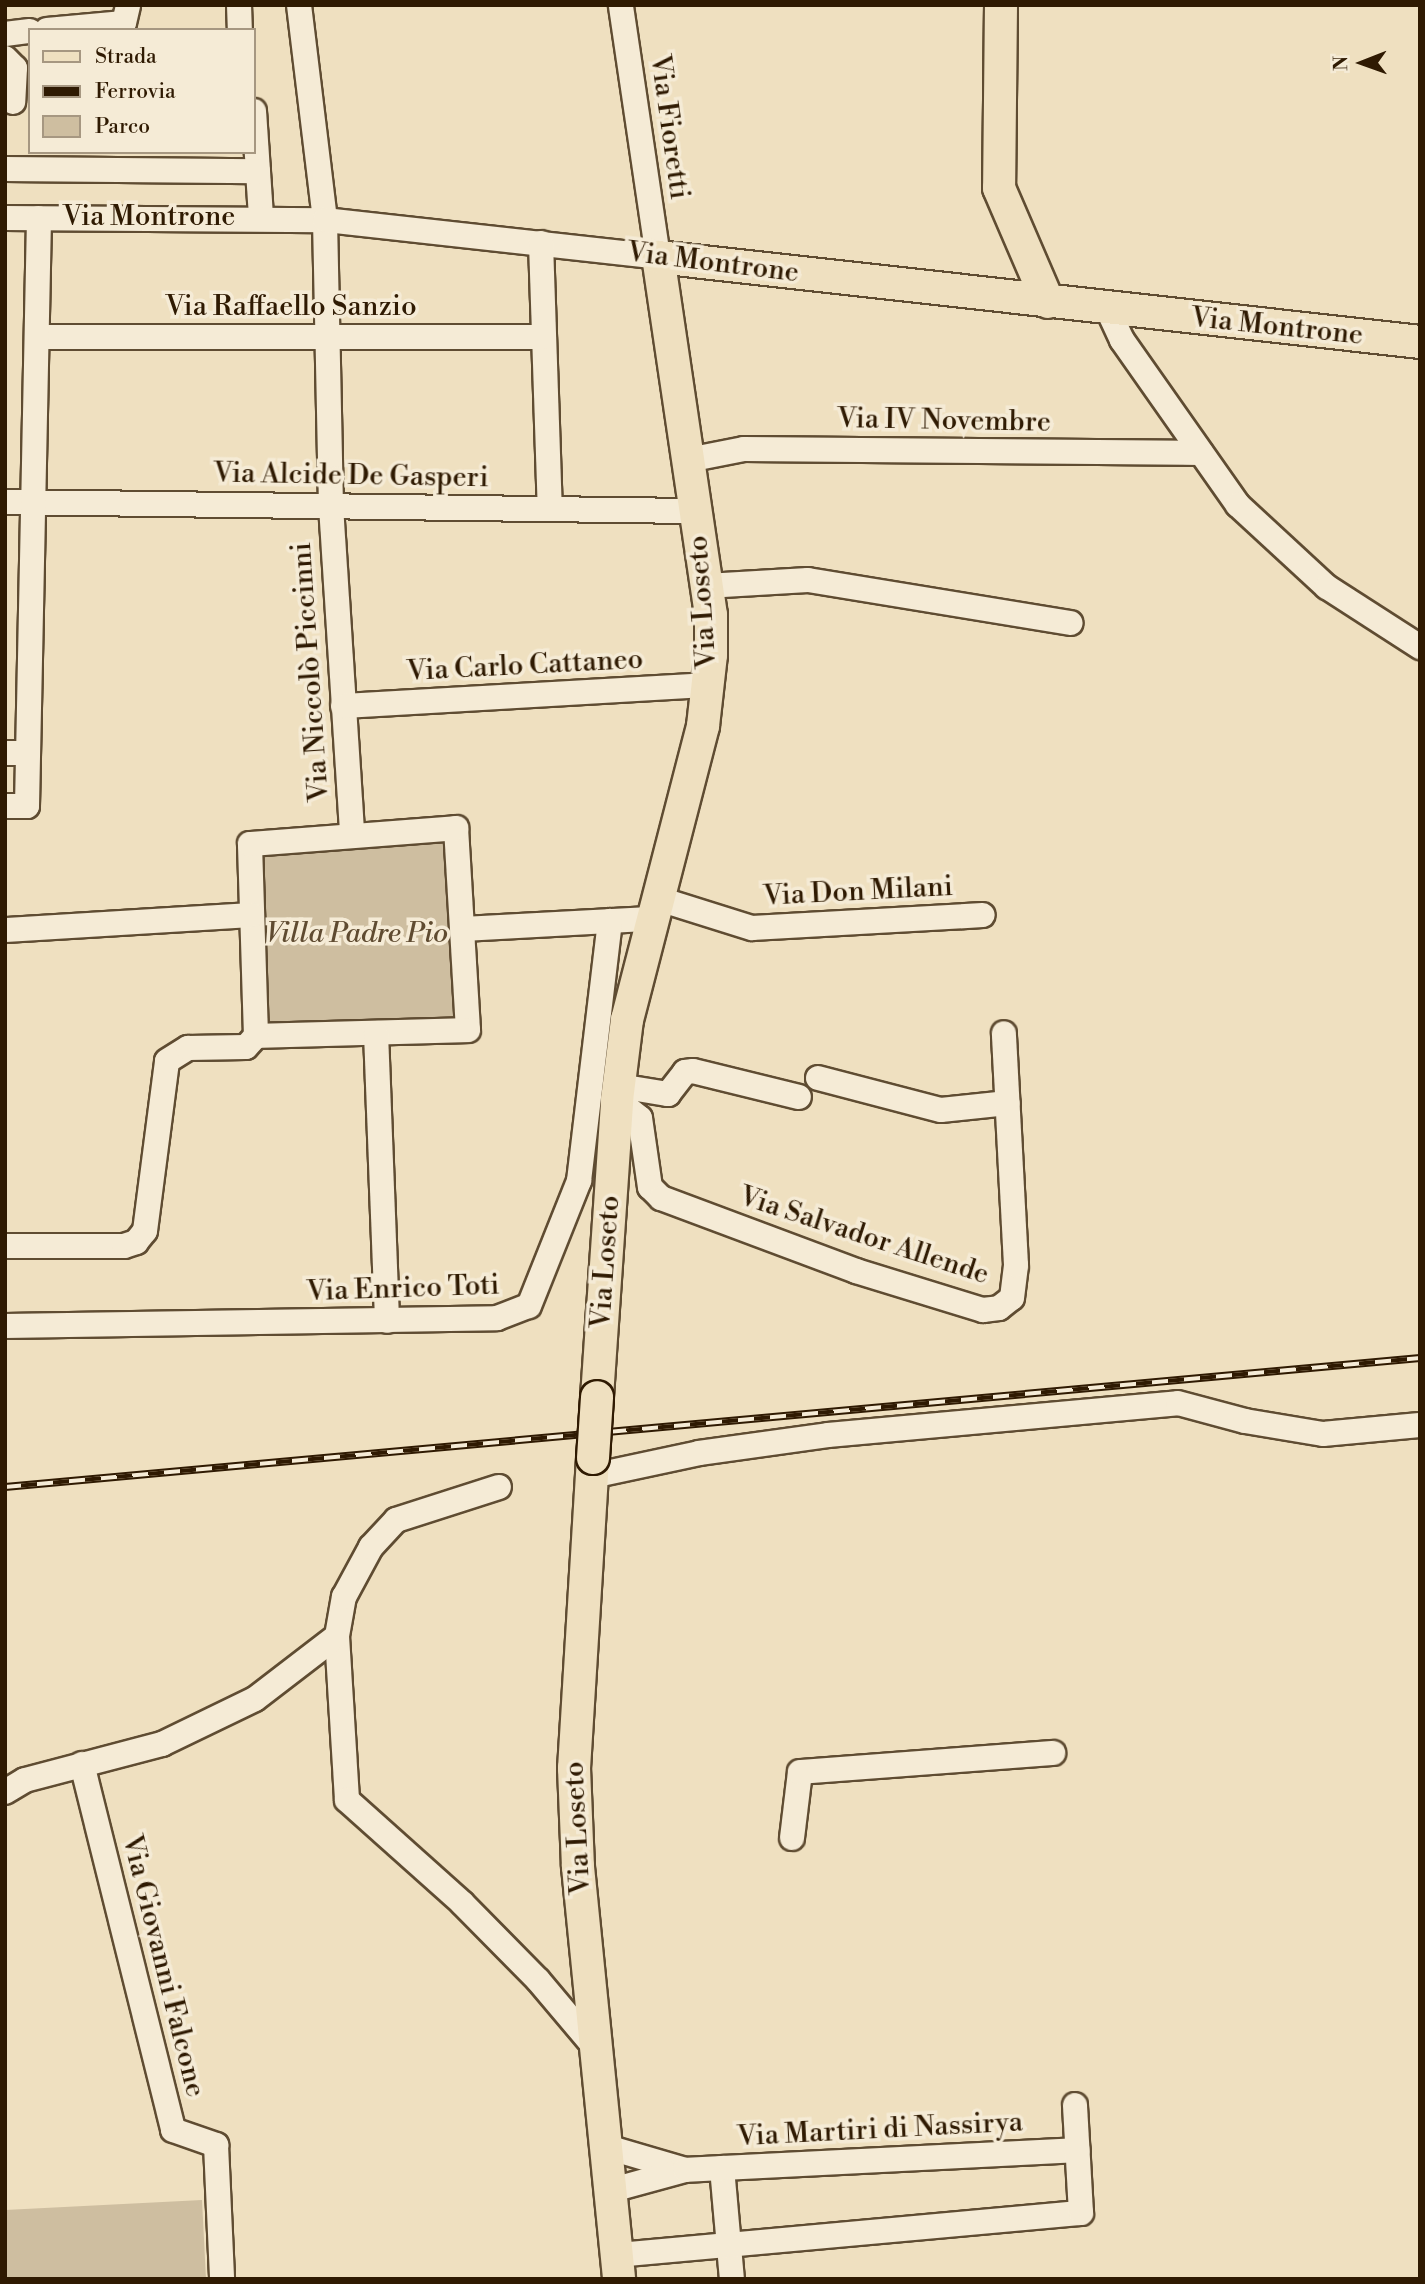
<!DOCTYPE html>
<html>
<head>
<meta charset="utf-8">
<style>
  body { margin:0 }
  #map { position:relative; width:1425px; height:2284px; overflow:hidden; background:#efe0c0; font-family:"Libre Bodoni",serif }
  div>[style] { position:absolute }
  .green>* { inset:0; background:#cebea0; transform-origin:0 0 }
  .roads { filter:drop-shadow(2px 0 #5f4c32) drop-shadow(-2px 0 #5f4c32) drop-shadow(0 2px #5f4c32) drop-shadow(0 -2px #5f4c32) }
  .minor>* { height:24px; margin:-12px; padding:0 12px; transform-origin:12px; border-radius:12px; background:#f5ebd6 }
  .major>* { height:32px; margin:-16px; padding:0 16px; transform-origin:16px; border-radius:16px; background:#efe0c0 }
  .rail>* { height:8px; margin-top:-4px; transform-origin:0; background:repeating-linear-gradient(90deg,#f5ebd6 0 16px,#2f1a02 0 32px); box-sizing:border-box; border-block:2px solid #2f1a02 }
  .bridges { filter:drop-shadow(2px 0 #2f1a02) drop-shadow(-2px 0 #2f1a02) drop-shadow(0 2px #2f1a02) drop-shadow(0 -2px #2f1a02) }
  .major-bridge>* { height:32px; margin:-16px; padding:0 16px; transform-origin:16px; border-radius:16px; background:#efe0c0 }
  span { translate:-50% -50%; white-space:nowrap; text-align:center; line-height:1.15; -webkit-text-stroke:7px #f5ebd6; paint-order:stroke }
  .street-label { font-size:28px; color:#2f1a02 }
  .park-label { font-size:28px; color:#5f4b31; font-style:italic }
  .frame { position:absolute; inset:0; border:7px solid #2f1a02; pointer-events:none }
  .legend { position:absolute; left:28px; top:28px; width:228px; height:126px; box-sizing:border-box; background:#f5ebd6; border:2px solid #a69781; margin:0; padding:9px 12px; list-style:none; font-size:21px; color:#2f1a02 }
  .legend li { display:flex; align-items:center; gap:14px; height:35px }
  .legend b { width:35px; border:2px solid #a69781 }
  .north { position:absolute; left:1327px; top:28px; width:70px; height:70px; -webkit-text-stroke:5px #f5ebd6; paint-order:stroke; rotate:269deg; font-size:19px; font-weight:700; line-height:28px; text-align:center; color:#2f1a02 }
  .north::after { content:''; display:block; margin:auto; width:24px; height:32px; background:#2f1a02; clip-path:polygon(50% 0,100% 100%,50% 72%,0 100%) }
</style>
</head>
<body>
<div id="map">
  <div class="green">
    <div style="left:456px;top:828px;width:202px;height:207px;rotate:87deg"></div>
    <div style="clip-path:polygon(202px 2200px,206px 2279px,5px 2279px,5px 2210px)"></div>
  </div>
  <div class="roads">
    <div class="minor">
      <div style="left:239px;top:5px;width:25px;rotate:88deg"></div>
      <div style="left:299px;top:5px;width:217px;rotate:83.1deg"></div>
      <div style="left:325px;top:220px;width:286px;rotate:88.8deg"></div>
      <div style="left:331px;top:506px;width:329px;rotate:86.3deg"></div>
      <div style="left:47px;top:30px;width:77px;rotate:-5.2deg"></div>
      <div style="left:124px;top:23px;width:18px;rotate:-77deg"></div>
      <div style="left:5px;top:34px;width:25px;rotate:-7deg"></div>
      <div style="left:5px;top:58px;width:14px;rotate:45deg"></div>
      <div style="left:15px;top:68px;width:34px;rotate:93deg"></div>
      <div style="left:254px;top:111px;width:106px;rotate:86.2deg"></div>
      <div style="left:5px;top:169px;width:253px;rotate:0.5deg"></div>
      <div style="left:5px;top:218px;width:320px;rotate:0.4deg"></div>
      <div style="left:325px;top:220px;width:335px;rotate:6.3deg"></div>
      <div style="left:658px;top:257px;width:255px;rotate:-98.4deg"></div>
      <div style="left:541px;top:243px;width:265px;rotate:88.1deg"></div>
      <div style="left:1108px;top:310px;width:33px;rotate:65deg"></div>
      <div style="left:1122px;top:340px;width:202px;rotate:54.9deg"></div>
      <div style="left:1238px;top:505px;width:121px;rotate:42.7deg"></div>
      <div style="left:1327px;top:587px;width:111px;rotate:32.8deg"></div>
      <div style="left:37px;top:337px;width:507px"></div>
      <div style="left:688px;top:460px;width:57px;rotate:-11.1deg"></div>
      <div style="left:744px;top:449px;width:457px;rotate:0.5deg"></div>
      <div style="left:5px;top:502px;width:691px;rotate:0.75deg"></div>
      <div style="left:706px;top:586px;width:102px;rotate:-3.4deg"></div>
      <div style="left:808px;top:580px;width:266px;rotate:9.3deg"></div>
      <div style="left:343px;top:706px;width:368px;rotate:-3.3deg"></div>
      <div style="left:5px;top:753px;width:22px"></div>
      <div style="left:5px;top:806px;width:22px"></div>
      <div style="left:27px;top:806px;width:588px;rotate:-88.83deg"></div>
      <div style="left:456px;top:828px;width:202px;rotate:86.6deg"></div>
      <div style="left:468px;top:1030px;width:212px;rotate:178.4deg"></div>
      <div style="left:256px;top:1036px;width:192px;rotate:-91.8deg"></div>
      <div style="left:250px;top:844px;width:207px;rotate:-4.4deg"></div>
      <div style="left:656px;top:898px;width:101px;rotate:17.4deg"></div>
      <div style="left:752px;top:928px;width:231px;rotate:-3.2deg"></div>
      <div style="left:463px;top:929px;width:187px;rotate:-3.1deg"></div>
      <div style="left:5px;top:930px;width:247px;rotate:-3.5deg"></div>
      <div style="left:376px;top:1033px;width:288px;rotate:87.8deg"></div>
      <div style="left:818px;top:1078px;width:127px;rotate:14.6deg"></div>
      <div style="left:941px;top:1110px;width:67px;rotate:-6deg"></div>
      <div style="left:619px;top:1086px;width:50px;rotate:9.3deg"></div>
      <div style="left:668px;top:1094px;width:28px;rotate:-52deg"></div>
      <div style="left:685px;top:1072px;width:8px;rotate:-7deg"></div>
      <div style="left:693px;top:1071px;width:109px;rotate:13.8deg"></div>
      <div style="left:617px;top:1100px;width:29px;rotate:38deg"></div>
      <div style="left:640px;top:1118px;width:70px;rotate:81.8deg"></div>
      <div style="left:650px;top:1187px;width:16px;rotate:45deg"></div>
      <div style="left:661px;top:1198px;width:208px;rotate:20.5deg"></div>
      <div style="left:856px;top:1271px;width:133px;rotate:17.1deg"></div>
      <div style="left:983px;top:1310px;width:16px;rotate:-7deg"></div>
      <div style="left:999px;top:1308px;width:16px;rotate:-38deg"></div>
      <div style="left:1012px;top:1298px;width:33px;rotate:-83deg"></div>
      <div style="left:1016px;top:1265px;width:232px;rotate:-93deg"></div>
      <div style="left:5px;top:1246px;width:119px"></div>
      <div style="left:124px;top:1246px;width:13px;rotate:-18deg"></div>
      <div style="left:136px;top:1242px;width:14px;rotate:-51deg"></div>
      <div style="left:145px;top:1231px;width:171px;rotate:-82.6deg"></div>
      <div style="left:167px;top:1061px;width:25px;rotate:-32deg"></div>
      <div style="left:188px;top:1048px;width:58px;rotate:-1deg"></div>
      <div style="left:246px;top:1047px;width:15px;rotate:-48deg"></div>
      <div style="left:5px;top:1326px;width:492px;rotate:-0.9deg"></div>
      <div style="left:497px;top:1318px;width:34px;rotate:-21deg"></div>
      <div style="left:529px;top:1306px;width:135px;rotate:-68.2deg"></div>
      <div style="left:579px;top:1181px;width:262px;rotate:-83.2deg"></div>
      <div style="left:592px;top:1476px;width:109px;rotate:-12.1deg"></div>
      <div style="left:699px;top:1453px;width:130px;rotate:-7.9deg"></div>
      <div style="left:828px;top:1435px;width:351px;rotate:-5.2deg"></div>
      <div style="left:1178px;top:1403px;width:69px;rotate:15deg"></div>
      <div style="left:1245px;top:1421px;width:79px;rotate:9.5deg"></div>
      <div style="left:1323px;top:1434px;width:97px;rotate:-5.3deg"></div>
      <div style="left:337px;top:1636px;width:164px;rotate:86.5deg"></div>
      <div style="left:347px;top:1800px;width:154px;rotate:41.8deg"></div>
      <div style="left:462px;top:1903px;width:108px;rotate:45.4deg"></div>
      <div style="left:538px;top:1980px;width:92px;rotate:49.9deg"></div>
      <div style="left:82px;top:1764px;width:377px;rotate:76deg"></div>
      <div style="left:173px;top:2130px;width:46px;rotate:19.2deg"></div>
      <div style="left:216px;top:2145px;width:134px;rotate:87.4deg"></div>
      <div style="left:5px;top:1792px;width:23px;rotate:-31deg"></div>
      <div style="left:25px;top:1780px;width:142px;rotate:-14.7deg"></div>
      <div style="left:162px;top:1744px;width:103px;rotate:-25.8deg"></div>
      <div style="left:255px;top:1699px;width:103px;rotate:-37.5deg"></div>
      <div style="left:337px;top:1636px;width:40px;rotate:-80deg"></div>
      <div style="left:344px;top:1597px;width:57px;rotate:-61.6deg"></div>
      <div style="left:371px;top:1547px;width:37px;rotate:-47deg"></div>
      <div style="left:396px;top:1520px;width:108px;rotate:-17.8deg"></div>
      <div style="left:792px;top:1838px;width:66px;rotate:-83.1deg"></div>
      <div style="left:800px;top:1772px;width:254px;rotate:-4.3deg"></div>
      <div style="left:607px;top:2147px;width:81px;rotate:16.4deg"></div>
      <div style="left:722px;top:2168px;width:111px;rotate:84.9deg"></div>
      <div style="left:612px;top:2190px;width:76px;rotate:-15.3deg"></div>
      <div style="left:685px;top:2170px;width:393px;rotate:-2.9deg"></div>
      <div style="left:617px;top:2255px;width:466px;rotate:-5.2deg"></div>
      <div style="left:1081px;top:2213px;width:108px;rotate:-93.2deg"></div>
    </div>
    <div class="major">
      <div style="left:1001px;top:5px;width:183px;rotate:90.6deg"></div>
      <div style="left:999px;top:188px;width:124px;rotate:66.7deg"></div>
      <div style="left:597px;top:1397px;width:298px;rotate:-86.1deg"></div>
      <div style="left:617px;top:1100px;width:81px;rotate:-82.9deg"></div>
      <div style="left:627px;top:1020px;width:304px;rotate:-75.5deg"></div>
      <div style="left:703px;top:726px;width:71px;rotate:-83.6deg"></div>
      <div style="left:711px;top:655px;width:40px;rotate:-90deg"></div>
      <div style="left:711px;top:615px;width:362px;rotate:-98.4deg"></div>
      <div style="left:658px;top:257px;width:767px;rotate:6.36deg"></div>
      <div style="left:593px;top:1458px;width:311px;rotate:93.5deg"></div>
      <div style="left:574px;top:1768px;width:99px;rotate:87.7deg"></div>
      <div style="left:578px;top:1867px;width:414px;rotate:84.3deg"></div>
    </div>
  </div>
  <div class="rail">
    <div style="left:5px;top:1487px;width:1421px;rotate:-5.21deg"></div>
  </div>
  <div class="bridges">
    <div class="major-bridge">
      <div style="left:593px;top:1458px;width:61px;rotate:-86.2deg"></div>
    </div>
  </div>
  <div class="street-label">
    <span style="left:669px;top:127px;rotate:82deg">Via Fioretti</span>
    <span style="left:149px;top:217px">Via Montrone</span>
    <span style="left:713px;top:263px;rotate:7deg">Via Montrone</span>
    <span style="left:291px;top:307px">Via Raffaello Sanzio</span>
    <span style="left:1277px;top:327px;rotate:6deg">Via Montrone</span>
    <span style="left:944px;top:421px;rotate:1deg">Via IV Novembre</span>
    <span style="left:351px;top:476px;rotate:1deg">Via Alcide De Gasperi</span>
    <span style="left:703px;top:602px;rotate:-94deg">Via Loseto</span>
    <span style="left:525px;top:666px;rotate:-3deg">Via Carlo Cattaneo</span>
    <span style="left:311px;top:672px;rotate:-94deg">Via Niccolò Piccinni</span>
    <span style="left:858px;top:892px;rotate:-3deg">Via Don Milani</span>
    <span style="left:864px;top:1236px;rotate:18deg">Via Salvador Allende</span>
    <span style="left:606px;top:1262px;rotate:-86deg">Via Loseto</span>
    <span style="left:403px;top:1289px;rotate:-2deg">Via Enrico Toti</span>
    <span style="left:578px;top:1828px;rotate:-93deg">Via Loseto</span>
    <span style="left:163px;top:1966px;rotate:76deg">Via Giovanni Falcone</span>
    <span style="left:880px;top:2130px;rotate:-3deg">Via Martiri di Nassirya</span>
  </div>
  <div class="park-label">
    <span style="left:357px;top:934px">Villa Padre Pio</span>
  </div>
  <div class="frame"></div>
  <ul class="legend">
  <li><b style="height:9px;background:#efe0c0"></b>Strada</li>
  <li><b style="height:9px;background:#2f1a02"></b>Ferrovia</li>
  <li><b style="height:19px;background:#cebea0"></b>Parco</li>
  </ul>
  <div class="north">N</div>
</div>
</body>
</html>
